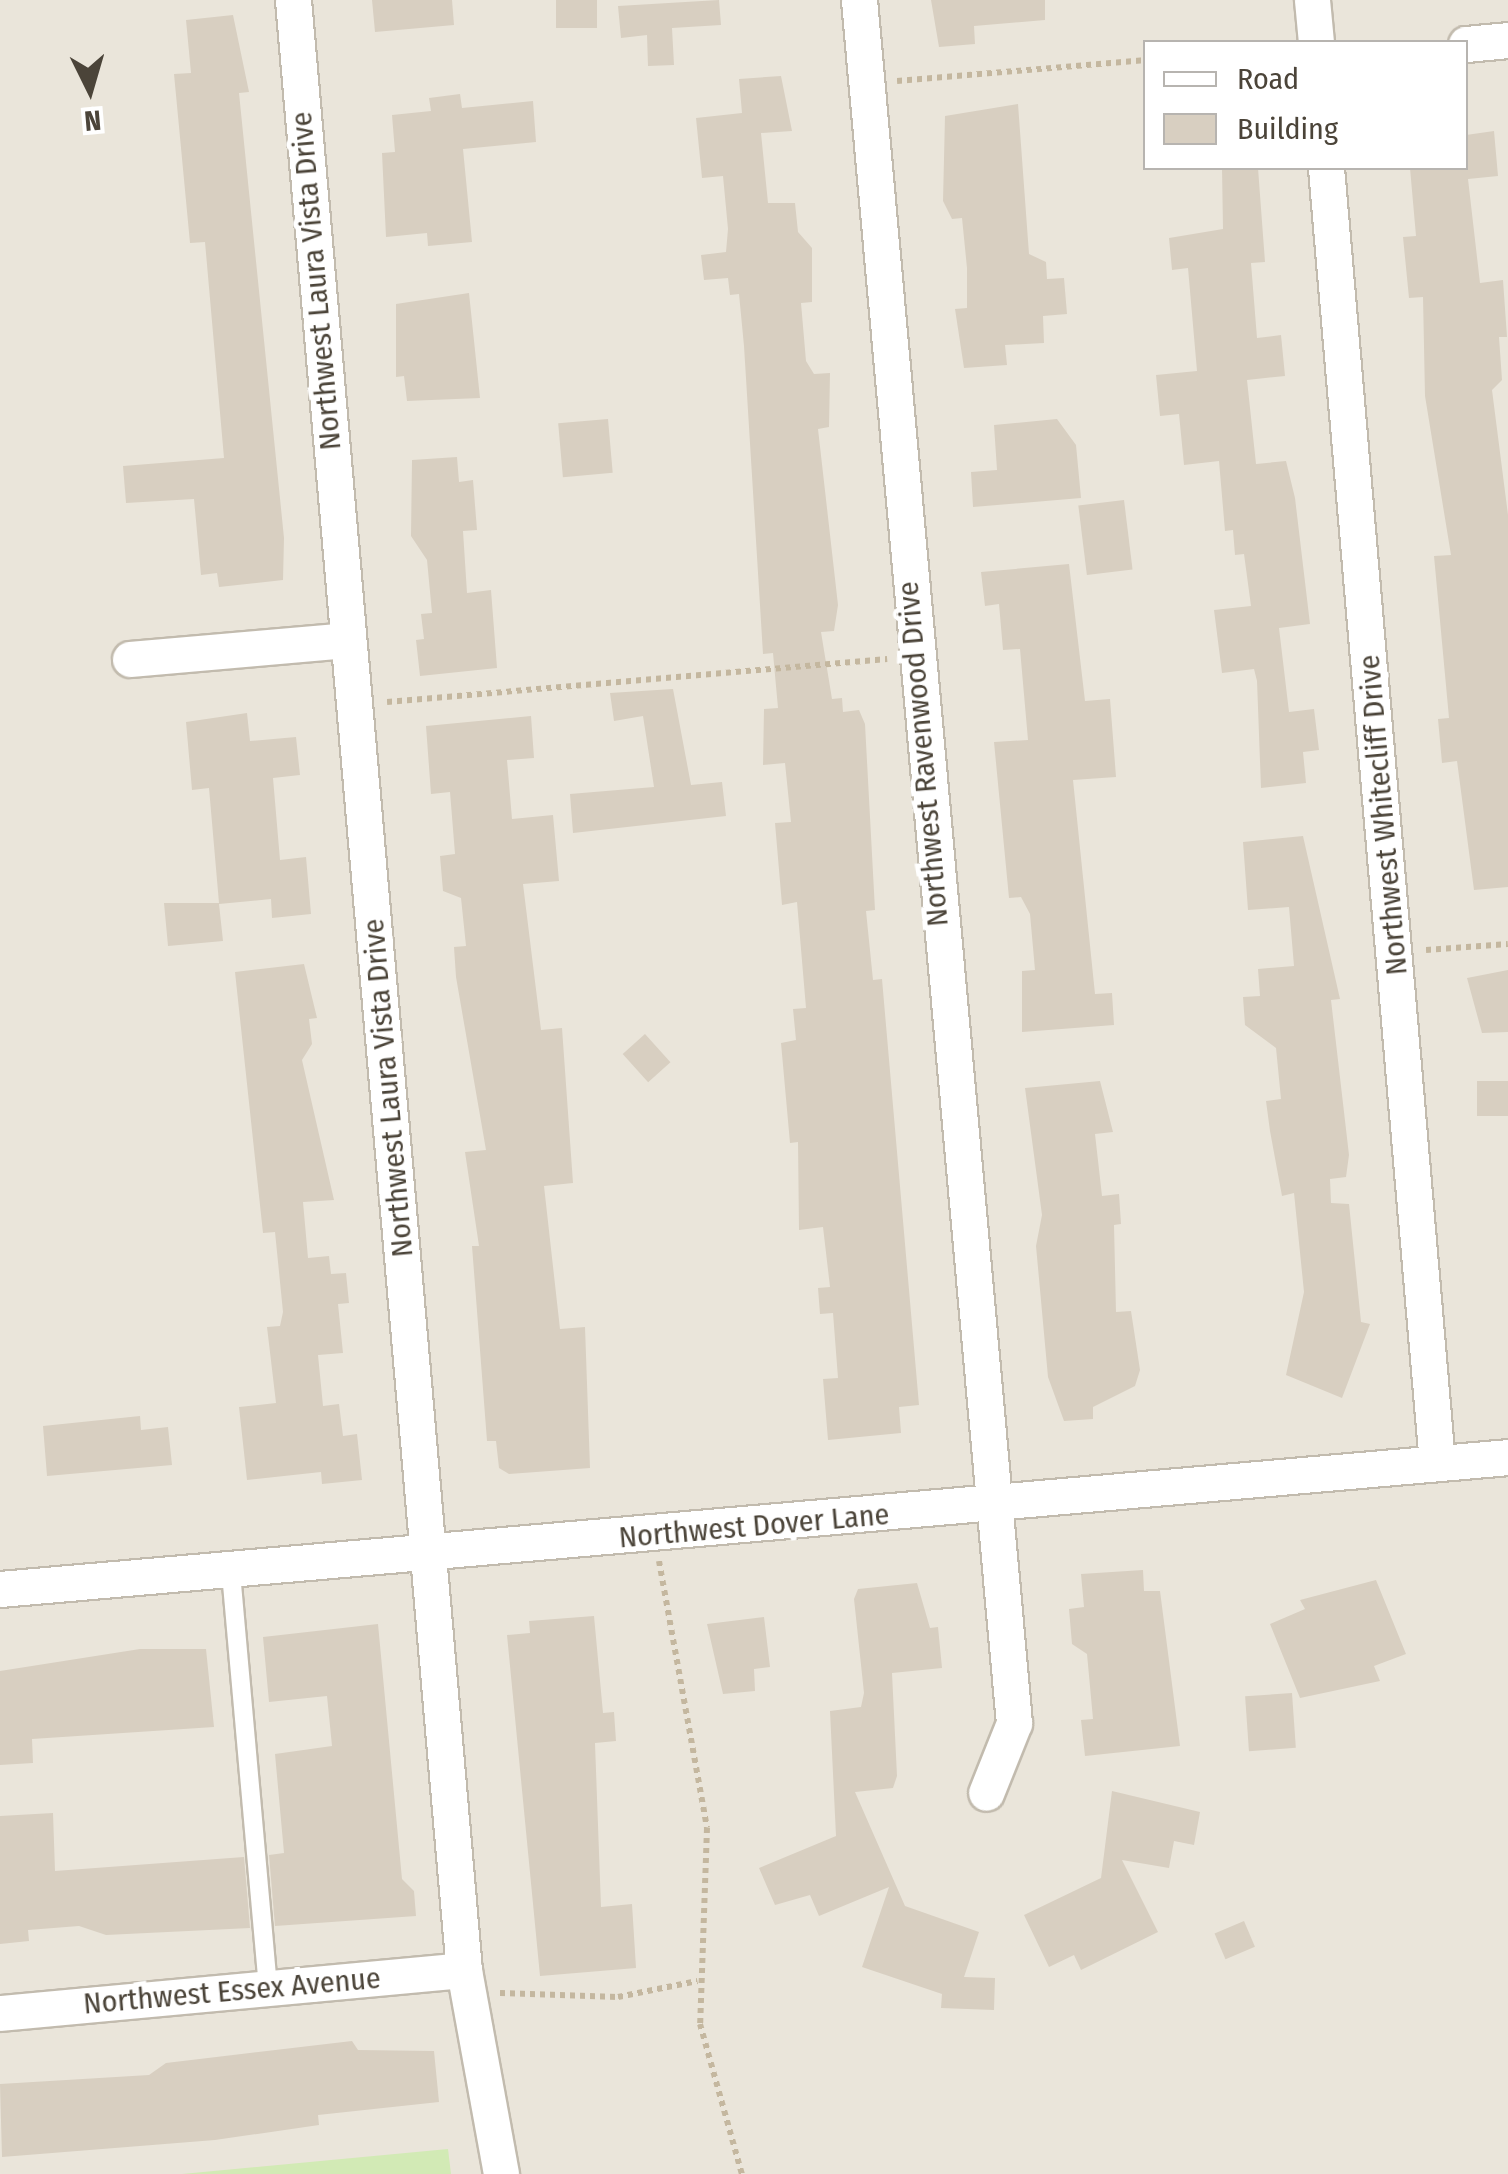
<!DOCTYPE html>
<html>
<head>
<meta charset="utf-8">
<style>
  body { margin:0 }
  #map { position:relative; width:1508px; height:2174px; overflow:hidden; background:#f6f3ec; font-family:"Fira Sans Condensed",sans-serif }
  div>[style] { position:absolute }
  .residential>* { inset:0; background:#eae5da }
  .green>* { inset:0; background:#d2eab5 }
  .building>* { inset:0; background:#d8cfc1; transform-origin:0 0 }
  .path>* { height:6px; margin-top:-3px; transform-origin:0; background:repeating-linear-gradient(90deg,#c4b79f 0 5px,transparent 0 10px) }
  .roads { filter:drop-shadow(2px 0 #c2bbae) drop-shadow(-2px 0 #c2bbae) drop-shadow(0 2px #c2bbae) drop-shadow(0 -2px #c2bbae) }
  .lane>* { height:18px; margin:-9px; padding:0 9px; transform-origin:9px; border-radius:9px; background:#fff }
  .street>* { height:35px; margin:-17.5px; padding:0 17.5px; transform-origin:17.5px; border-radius:17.5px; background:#fff }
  span { translate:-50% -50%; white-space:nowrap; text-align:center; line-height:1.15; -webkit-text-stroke:10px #fff; paint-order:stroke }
  .street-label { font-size:30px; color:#4b4439 }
  .legend { position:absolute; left:1143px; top:40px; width:325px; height:130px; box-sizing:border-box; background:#fff; border:2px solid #b7b4b0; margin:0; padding:12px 18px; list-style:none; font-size:30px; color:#4b4439 }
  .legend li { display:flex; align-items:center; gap:20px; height:50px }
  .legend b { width:50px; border:2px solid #b7b4b0 }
  .north { position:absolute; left:40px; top:40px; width:100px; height:100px; -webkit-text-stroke:8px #fff; paint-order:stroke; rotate:175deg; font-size:28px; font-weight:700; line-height:40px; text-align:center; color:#4b4439 }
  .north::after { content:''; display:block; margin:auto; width:35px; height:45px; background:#4b4439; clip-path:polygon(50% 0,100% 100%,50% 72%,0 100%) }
</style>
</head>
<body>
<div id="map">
  <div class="residential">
    <div style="clip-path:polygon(evenodd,0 0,1508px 0,1508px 2174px,0 2174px,0 0,1146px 42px,1466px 42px,1466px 168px,1146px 168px,1146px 42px)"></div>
  </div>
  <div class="green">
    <div style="clip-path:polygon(448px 2149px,451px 2174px,182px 2174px)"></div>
  </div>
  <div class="building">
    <div style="clip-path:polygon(372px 0,452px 0,454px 25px,375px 32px)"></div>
    <div style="left:556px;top:0;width:41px;height:28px"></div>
    <div style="clip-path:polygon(719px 0,721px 25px,672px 28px,674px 65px,648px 66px,647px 35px,621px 38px,618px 6px)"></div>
    <div style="clip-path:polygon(931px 0,1045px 0,1045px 20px,974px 26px,975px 44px,939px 47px)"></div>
    <div style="clip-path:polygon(233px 15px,249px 92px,239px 93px,284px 538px,283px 580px,219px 587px,217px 573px,201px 575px,194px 499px,126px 503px,123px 466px,224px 458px,205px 242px,190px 243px,174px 74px,191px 73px,186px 20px)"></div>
    <div style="clip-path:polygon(781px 76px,792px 131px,761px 133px,768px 203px,795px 203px,798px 232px,812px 248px,812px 302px,801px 303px,806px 361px,814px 374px,830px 373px,829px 427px,818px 429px,838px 605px,834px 631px,821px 632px,832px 699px,842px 698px,843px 712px,859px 710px,865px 724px,875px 910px,866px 911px,873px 980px,882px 979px,919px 1405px,899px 1407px,901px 1433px,828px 1440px,823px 1379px,838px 1378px,833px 1313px,820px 1314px,818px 1288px,830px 1287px,823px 1227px,799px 1230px,798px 1142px,790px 1143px,781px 1043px,796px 1040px,793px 1009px,806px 1008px,797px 902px,782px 905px,775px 823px,791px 822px,785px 763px,763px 765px,764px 709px,778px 708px,773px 653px,763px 654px,744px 346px,739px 294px,730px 295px,728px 278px,704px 280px,701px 255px,726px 252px,728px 229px,723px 176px,702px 178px,696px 118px,742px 113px,739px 79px)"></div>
    <div style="clip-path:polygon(460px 94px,462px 108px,533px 101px,536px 142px,463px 149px,472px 242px,428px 246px,427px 233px,386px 237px,382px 153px,395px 152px,392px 115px,431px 111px,429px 98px)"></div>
    <div style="clip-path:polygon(1018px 104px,1029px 254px,1046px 262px,1047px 279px,1064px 278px,1067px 314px,1043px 316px,1044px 343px,1005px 345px,1007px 365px,964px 368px,955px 309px,967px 308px,967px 268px,962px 218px,952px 219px,943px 201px,945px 116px)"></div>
    <div style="clip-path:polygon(1494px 131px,1498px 176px,1468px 179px,1480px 283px,1503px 280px,1507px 337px,1499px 337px,1502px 380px,1492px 390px,1508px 515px,1508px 887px,1474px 890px,1457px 761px,1442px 763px,1438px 719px,1449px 718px,1434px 556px,1451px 555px,1425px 396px,1423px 297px,1409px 298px,1403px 237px,1416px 236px,1410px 168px,1466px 168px,1466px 135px)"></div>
    <div style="clip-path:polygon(1222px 168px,1258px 168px,1265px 262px,1251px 263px,1257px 338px,1281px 335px,1285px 376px,1247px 380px,1256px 464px,1286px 461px,1295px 498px,1310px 624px,1279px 628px,1289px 712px,1314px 709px,1319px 750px,1303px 752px,1306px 783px,1261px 788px,1257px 681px,1254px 669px,1222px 673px,1214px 610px,1251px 606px,1244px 554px,1235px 555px,1233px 530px,1225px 531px,1219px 461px,1184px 465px,1179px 414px,1160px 416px,1156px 375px,1197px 371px,1188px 268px,1172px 270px,1169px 238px,1223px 229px)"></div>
    <div style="clip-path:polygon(469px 293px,480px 398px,407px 401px,404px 376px,396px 377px,396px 304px)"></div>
    <div style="left:608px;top:419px;width:54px;height:50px;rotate:85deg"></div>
    <div style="clip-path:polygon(1057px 419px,1076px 445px,1081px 498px,973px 507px,971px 472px,997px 470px,994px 425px)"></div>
    <div style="clip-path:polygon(457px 457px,459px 482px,473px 480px,477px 530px,463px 531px,467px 593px,491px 590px,497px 668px,420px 676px,416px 640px,424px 639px,421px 614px,432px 613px,427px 560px,411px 536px,412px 460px)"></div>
    <div style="left:1124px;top:500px;width:70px;height:46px;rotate:83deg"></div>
    <div style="clip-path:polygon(1069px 564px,1085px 701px,1110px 699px,1116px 777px,1073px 780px,1095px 994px,1112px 993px,1114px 1025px,1022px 1032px,1022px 971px,1035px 970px,1030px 914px,1021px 897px,1009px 898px,994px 742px,1028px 740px,1020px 649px,1003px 650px,999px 604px,985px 606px,981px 572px)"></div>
    <div style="clip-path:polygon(673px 689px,691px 785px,722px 782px,726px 816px,573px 833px,570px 794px,654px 787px,643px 716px,614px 721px,610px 693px)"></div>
    <div style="clip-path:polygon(247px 713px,250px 741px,296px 737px,300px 775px,273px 778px,280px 860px,306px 857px,311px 914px,272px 918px,271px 899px,219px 904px,223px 941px,168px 946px,164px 903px,219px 903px,209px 788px,192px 790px,186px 722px)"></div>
    <div style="clip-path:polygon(531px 716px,534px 758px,507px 760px,512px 819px,553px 815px,559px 881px,523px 884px,541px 1030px,562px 1028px,573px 1183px,544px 1186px,560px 1329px,585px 1327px,590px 1468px,509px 1474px,499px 1468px,496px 1441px,487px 1441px,472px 1246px,479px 1246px,465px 1152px,486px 1150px,456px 977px,454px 947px,466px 946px,461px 898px,443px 891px,440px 856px,455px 854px,450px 792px,431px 794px,426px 726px)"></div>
    <div style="clip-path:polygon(1303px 836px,1340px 999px,1331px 1000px,1349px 1155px,1346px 1177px,1330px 1179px,1331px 1203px,1349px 1204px,1361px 1322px,1370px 1324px,1342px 1398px,1286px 1375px,1304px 1292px,1294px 1193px,1282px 1196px,1270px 1131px,1266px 1101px,1281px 1099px,1276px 1048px,1245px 1025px,1243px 997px,1260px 996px,1258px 969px,1294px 966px,1289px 907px,1248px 910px,1243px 842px)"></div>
    <div style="clip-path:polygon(304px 964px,317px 1018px,309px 1019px,312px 1044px,302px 1060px,334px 1200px,303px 1202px,308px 1258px,329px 1256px,331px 1274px,346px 1273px,349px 1303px,338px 1304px,343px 1353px,318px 1355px,323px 1406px,339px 1404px,343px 1436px,357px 1434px,362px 1480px,322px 1484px,321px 1472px,247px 1480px,239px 1407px,276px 1403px,267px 1327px,280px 1326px,283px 1312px,275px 1232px,263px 1233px,235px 972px)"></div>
    <div style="clip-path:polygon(1508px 970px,1508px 1032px,1482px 1033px,1467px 978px)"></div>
    <div style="left:645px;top:1034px;width:38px;height:30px;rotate:48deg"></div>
    <div style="clip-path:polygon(1100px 1081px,1113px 1132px,1095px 1134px,1102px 1196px,1119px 1194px,1121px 1224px,1114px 1225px,1116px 1312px,1131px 1311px,1140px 1370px,1135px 1386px,1093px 1407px,1093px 1419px,1064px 1421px,1048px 1377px,1036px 1246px,1042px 1215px,1025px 1088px)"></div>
    <div style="left:1508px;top:1081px;width:35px;height:31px;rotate:90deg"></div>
    <div style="clip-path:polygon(140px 1416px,141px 1430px,168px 1427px,172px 1465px,47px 1476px,43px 1426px)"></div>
    <div style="clip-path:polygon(1143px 1570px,1144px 1591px,1160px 1591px,1180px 1746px,1085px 1756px,1081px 1720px,1093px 1719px,1087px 1654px,1072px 1644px,1069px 1609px,1084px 1607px,1081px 1574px)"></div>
    <div style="clip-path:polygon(1376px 1580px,1406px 1654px,1374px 1666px,1380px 1681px,1300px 1698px,1270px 1624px,1305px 1609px,1300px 1600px)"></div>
    <div style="clip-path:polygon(917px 1583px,930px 1628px,938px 1627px,942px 1668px,892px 1673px,897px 1776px,893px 1788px,855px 1792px,905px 1906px,979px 1932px,964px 1977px,995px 1978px,994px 2010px,941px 2008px,942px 1994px,862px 1967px,889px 1887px,819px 1916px,810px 1895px,775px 1905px,759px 1868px,836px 1836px,830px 1711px,861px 1707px,864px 1693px,854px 1599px,858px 1589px)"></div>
    <div style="clip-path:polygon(594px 1616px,603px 1713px,614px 1712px,616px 1741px,595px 1743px,601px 1907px,632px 1904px,636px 1968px,540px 1976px,507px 1635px,530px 1633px,529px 1621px)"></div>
    <div style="clip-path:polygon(764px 1617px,770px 1667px,754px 1669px,755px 1691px,723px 1694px,707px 1624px)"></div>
    <div style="clip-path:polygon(378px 1624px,402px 1879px,414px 1891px,416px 1916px,275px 1926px,269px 1855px,284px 1853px,275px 1754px,332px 1746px,327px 1696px,269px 1702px,263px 1637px)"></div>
    <div style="clip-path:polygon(140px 1649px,206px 1649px,214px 1727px,32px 1739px,33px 1763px,0 1765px,0 1671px)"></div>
    <div style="left:1292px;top:1693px;width:55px;height:47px;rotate:86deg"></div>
    <div style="clip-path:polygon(1112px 1791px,1200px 1812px,1194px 1845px,1174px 1841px,1169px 1868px,1122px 1860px,1158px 1932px,1081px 1970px,1074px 1955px,1049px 1967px,1024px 1915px,1101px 1878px)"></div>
    <div style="clip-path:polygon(53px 1813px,55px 1871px,244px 1857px,250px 1928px,106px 1935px,79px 1926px,28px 1930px,29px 1941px,0 1944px,0 1816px)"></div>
    <div style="left:1244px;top:1921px;width:28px;height:32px;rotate:67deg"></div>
    <div style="clip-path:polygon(352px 2041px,358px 2050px,434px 2051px,439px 2102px,318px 2115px,319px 2125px,215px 2140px,2px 2157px,0 2084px,149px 2075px,166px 2063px)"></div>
  </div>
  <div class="path">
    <div style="left:897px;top:81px;width:250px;rotate:-4.8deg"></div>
    <div style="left:387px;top:702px;width:502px;rotate:-4.92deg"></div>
    <div style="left:1426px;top:950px;width:82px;rotate:-4.2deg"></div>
    <div style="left:659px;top:1561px;width:271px;rotate:79.8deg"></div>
    <div style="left:707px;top:1828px;width:196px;rotate:92deg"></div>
    <div style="left:700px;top:2024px;width:156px;rotate:74.4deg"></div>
    <div style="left:500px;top:1993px;width:118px;rotate:1.9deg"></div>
    <div style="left:618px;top:1997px;width:81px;rotate:-11.4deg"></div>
  </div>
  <div class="roads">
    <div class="lane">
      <div style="left:231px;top:1573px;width:417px;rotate:84.9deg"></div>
    </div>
    <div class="street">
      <div style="left:293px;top:0;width:1977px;rotate:85.04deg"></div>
      <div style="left:464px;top:1970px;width:207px;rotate:79.7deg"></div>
      <div style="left:859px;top:0;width:1730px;rotate:84.86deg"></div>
      <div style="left:1014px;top:1723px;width:75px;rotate:111.8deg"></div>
      <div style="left:1312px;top:0;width:42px;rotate:84.6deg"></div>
      <div style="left:1466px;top:44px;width:42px;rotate:-5.4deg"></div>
      <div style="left:1326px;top:168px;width:1300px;rotate:85.1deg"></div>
      <div style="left:130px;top:659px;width:217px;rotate:-5deg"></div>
      <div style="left:0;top:1589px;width:1514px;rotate:-5deg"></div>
      <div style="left:0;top:2013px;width:466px;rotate:-5.3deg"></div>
    </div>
  </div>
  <div class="street-label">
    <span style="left:316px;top:281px;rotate:-95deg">Northwest Laura Vista Drive</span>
    <span style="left:923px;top:754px;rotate:-95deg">Northwest Ravenwood Drive</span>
    <span style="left:1383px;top:815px;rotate:-95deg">Northwest Whitecliff Drive</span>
    <span style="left:388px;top:1088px;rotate:-95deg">Northwest Laura Vista Drive</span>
    <span style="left:754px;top:1526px;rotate:-5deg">Northwest Dover Lane</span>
    <span style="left:232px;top:1991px;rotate:-5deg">Northwest Essex Avenue</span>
  </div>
  <ul class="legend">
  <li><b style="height:12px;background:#fff"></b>Road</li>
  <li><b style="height:28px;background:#d8cfc1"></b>Building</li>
  </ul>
  <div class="north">N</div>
</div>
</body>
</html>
